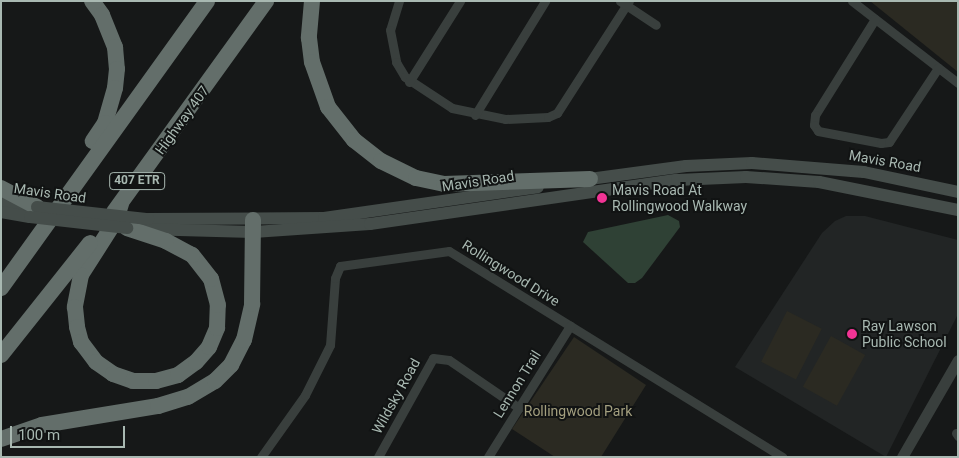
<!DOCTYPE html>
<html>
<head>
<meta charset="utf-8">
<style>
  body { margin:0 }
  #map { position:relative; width:959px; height:458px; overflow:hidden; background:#161818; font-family:Roboto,sans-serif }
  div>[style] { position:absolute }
  .built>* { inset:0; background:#222525 }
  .green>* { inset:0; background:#2b2a22; transform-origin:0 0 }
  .water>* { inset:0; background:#2f4135 }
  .minor>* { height:9px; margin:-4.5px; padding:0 4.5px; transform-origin:4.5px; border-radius:4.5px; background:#393f3d }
  .tertiary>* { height:11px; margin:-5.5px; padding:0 5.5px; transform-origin:5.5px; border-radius:5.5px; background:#393f3d }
  .secondary>* { height:12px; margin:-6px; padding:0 6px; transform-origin:6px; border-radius:6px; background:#454d4a }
  .motorway>* { height:16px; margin:-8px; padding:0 8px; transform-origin:8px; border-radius:8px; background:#636e6a }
  .secondary-bridge>* { height:12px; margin:-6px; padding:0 6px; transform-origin:6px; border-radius:6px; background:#454d4a }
  .dots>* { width:14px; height:14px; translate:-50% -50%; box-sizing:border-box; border:2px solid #111313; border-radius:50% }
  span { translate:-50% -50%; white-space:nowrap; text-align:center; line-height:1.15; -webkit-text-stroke:4px #111313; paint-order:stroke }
  .shield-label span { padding:1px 4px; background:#111313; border:1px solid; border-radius:4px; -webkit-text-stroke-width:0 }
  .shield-label { font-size:12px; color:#a8b8b1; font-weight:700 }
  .street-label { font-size:14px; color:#a8b8b1 }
  .poi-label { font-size:14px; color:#a8b8b1 }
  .left { translate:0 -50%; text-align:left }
  .park-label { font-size:14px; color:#a39f7f }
  .frame { position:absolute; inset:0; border:2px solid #a8b8b1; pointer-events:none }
  .scale { position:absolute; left:10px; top:426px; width:115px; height:22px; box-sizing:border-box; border:2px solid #a8b8b1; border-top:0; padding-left:6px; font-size:15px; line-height:18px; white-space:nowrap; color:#a8b8b1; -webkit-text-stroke:4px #111313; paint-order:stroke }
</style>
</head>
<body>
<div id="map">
  <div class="built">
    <div style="clip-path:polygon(846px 216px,865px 216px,958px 240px,958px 314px,886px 457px,735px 367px,822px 233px,835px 221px)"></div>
  </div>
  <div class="green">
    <div style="clip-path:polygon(870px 1px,958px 1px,958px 72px)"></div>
    <div style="left:787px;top:311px;width:39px;height:57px;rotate:27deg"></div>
    <div style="left:831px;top:336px;width:39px;height:58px;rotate:29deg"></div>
    <div style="clip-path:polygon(574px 337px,646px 385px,601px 457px,555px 457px,512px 429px)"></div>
  </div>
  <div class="water">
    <div style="clip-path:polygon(668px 215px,679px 221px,680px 227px,642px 278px,635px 283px,628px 283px,583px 242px,588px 232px)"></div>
  </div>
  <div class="minor">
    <div style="left:399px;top:1px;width:30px;rotate:107deg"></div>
    <div style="left:390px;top:30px;width:33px;rotate:79deg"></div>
    <div style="left:396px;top:62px;width:17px;rotate:59deg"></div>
    <div style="left:405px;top:77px;width:56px;rotate:33.4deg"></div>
    <div style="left:452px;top:108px;width:54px;rotate:11.7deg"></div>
    <div style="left:505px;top:119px;width:43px;rotate:-2.7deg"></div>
    <div style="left:548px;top:117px;width:10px;rotate:-24deg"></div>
    <div style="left:557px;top:113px;width:133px;rotate:-57.3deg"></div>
    <div style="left:620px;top:1px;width:43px;rotate:33.7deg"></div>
    <div style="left:852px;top:1px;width:134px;rotate:37.7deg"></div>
    <div style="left:875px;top:19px;width:113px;rotate:122deg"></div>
    <div style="left:815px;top:115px;width:10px;rotate:96deg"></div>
    <div style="left:814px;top:125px;width:7px;rotate:56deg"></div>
    <div style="left:818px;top:131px;width:64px;rotate:10.8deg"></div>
    <div style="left:881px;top:143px;width:8px;rotate:-7deg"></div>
    <div style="left:889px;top:142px;width:89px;rotate:-56.5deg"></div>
    <div style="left:409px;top:82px;width:96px;rotate:-57.8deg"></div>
    <div style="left:475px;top:115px;width:134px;rotate:-58.4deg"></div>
    <div style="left:956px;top:433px;width:4px;rotate:56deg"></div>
    <div style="left:261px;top:457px;width:76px;rotate:-54.6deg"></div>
    <div style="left:305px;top:395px;width:56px;rotate:-63.4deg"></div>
    <div style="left:330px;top:345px;width:67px;rotate:-85.7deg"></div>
    <div style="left:335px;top:278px;width:13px;rotate:-67deg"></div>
    <div style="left:340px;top:266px;width:110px;rotate:-7.8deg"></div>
    <div style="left:449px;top:251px;width:392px;rotate:31.7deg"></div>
    <div style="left:378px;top:457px;width:113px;rotate:-60.9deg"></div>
    <div style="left:433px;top:358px;width:16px;rotate:7deg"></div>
    <div style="left:449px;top:360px;width:85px;rotate:34.4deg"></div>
    <div style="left:488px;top:457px;width:155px;rotate:-58deg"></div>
  </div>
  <div class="tertiary">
    <div style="left:902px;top:457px;width:112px;rotate:-60deg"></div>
  </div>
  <div class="secondary">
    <div style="left:582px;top:180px;width:105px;rotate:-7.7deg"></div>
    <div style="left:686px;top:166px;width:66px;rotate:-2.6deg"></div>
    <div style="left:752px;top:163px;width:112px;rotate:4.6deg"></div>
    <div style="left:864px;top:172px;width:96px;rotate:12deg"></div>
    <div style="left:1px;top:201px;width:26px;rotate:9deg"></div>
    <div style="left:1px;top:212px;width:29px;rotate:10deg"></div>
    <div style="left:148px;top:219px;width:176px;rotate:-0.3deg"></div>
    <div style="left:324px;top:218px;width:216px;rotate:-8.2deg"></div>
    <div style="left:142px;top:229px;width:111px;rotate:1.5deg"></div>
    <div style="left:253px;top:232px;width:117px;rotate:-3.9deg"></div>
    <div style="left:370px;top:224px;width:310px;rotate:-8.2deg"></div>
    <div style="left:677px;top:180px;width:69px;rotate:-2.5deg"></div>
    <div style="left:746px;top:177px;width:73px;rotate:3.9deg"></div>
    <div style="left:819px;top:182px;width:142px;rotate:11.4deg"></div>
  </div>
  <div class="motorway">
    <div style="left:92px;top:1px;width:17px;rotate:54deg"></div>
    <div style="left:102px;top:15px;width:35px;rotate:68deg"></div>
    <div style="left:115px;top:47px;width:22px;rotate:85deg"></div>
    <div style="left:117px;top:69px;width:19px;rotate:96deg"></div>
    <div style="left:115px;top:88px;width:36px;rotate:106deg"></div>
    <div style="left:105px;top:123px;width:22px;rotate:124deg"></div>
    <div style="left:312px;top:1px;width:37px;rotate:95deg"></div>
    <div style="left:309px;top:38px;width:24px;rotate:83deg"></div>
    <div style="left:312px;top:62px;width:48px;rotate:70.4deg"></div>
    <div style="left:328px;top:107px;width:42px;rotate:51.8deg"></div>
    <div style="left:354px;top:140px;width:34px;rotate:38deg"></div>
    <div style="left:381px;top:161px;width:39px;rotate:26deg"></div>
    <div style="left:416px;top:178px;width:29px;rotate:12deg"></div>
    <div style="left:444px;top:184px;width:146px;rotate:-2deg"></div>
    <div style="left:1px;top:188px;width:41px;rotate:27.8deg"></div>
    <div style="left:121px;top:204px;width:17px;rotate:107deg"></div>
    <div style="left:116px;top:220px;width:65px;rotate:122.5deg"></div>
    <div style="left:81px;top:275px;width:33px;rotate:101deg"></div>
    <div style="left:75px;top:307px;width:20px;rotate:84deg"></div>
    <div style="left:77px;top:327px;width:16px;rotate:75deg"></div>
    <div style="left:81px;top:342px;width:25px;rotate:53deg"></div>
    <div style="left:96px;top:362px;width:21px;rotate:35deg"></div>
    <div style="left:113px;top:374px;width:21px;rotate:19deg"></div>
    <div style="left:133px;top:381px;width:23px"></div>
    <div style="left:156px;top:381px;width:23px;rotate:-15deg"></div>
    <div style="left:178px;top:375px;width:22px;rotate:-36deg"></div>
    <div style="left:196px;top:362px;width:20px;rotate:-49deg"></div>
    <div style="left:209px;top:347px;width:21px;rotate:-67deg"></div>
    <div style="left:217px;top:328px;width:23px;rotate:-88deg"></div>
    <div style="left:218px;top:305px;width:27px;rotate:-105deg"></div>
    <div style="left:211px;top:279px;width:31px;rotate:-128deg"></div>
    <div style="left:192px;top:255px;width:30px;rotate:-152deg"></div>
    <div style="left:166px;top:241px;width:41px;rotate:-161.6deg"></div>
    <div style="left:114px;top:212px;width:260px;rotate:-54.2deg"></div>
    <div style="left:1px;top:288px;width:353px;rotate:-54.3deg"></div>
    <div style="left:1px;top:355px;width:143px;rotate:-51.5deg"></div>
    <div style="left:1px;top:439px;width:43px;rotate:-18.9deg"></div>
    <div style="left:42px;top:425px;width:118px;rotate:-9.3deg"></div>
    <div style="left:158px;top:406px;width:31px;rotate:-17deg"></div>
    <div style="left:188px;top:397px;width:31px;rotate:-31deg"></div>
    <div style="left:215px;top:381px;width:23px;rotate:-45deg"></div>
    <div style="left:231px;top:365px;width:28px;rotate:-63deg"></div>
    <div style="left:244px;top:340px;width:37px;rotate:-77deg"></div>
    <div style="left:252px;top:304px;width:84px;rotate:-89.3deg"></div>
  </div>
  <div class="secondary-bridge">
    <div style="left:37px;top:207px;width:112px;rotate:6.2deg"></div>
    <div style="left:30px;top:217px;width:98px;rotate:6.5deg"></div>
  </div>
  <div class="dots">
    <div style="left:602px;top:198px;background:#f23495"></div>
    <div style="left:852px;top:334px;background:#f23495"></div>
  </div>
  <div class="shield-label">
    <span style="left:137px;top:181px">407 ETR</span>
  </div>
  <div class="street-label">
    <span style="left:182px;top:120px;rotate:-54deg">Highway 407</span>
    <span style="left:885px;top:161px;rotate:10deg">Mavis Road</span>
    <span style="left:478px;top:181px;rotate:-9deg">Mavis Road</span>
    <span style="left:50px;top:193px;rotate:8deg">Mavis Road</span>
    <span style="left:511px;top:273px;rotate:32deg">Rollingwood Drive</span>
    <span style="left:517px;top:384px;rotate:-58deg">Lennon Trail</span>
    <span style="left:396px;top:396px;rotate:-61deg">Wildsky Road</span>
  </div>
  <div class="poi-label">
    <span class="left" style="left:612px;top:198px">Mavis Road At<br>Rollingwood Walkway</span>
    <span class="left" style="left:862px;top:334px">Ray Lawson<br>Public School</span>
  </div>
  <div class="park-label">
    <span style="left:578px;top:411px">Rollingwood Park</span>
  </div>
  <div class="frame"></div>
  <div class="scale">100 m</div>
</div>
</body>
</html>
